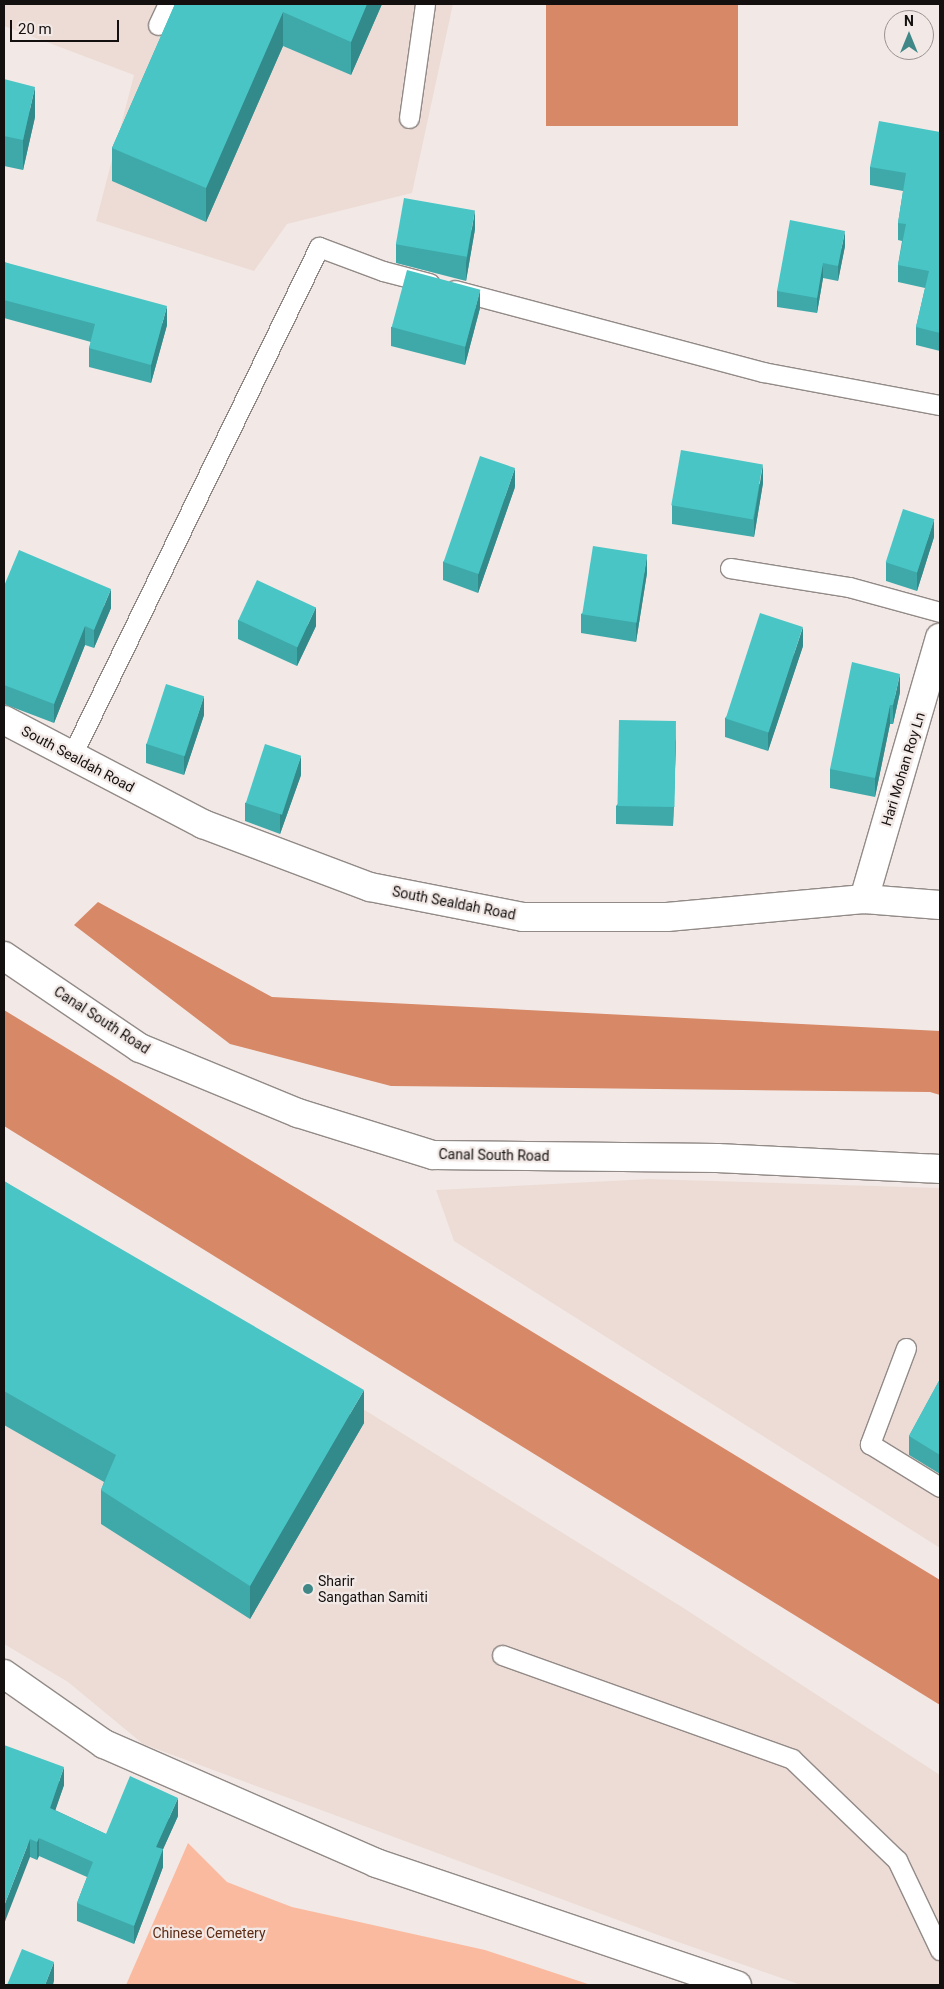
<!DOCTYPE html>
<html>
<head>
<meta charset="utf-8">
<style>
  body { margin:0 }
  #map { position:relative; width:944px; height:1989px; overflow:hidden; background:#f2e9e6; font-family:Roboto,sans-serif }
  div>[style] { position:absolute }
  .built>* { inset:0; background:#eddcd5 }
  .green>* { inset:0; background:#fabaa0 }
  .water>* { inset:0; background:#d78867; transform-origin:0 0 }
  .roads { filter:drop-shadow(1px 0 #928a87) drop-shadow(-1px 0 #928a87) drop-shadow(0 1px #928a87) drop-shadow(0 -1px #928a87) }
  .lane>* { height:19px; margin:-9.5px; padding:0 9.5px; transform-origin:9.5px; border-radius:9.5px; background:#fff }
  .street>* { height:28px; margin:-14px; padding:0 14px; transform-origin:14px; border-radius:14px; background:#fff }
  .secondary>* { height:28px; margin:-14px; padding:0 14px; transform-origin:14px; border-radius:14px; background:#fff }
  .wall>* { inset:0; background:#3fa9aa }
  .shaded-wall>* { inset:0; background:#338a8b }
  .building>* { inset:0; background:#49c5c6; transform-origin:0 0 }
  .dots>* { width:14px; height:14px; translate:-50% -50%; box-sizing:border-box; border:2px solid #f2e9e6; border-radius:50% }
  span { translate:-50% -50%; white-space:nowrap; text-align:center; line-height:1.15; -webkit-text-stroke:4.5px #f2e9e6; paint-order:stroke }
  .street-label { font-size:14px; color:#13100f }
  .poi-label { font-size:14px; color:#13100f }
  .left { translate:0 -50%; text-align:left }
  .park-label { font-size:14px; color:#5e2a13 }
  .frame { position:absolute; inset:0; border:5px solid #13100f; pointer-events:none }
  .north { position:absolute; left:884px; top:10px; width:50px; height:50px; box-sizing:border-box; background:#f2e9e6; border:1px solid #999290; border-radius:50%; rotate:0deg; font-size:14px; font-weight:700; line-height:20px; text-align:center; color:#13100f }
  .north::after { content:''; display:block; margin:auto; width:18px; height:22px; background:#408888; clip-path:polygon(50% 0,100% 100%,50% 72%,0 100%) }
  .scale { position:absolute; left:10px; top:20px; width:109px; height:22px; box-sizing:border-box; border:2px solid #13100f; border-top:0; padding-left:6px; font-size:15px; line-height:18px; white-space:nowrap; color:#13100f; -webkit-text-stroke:4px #f2e9e6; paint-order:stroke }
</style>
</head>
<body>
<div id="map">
  <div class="built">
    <div style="clip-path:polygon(4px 4px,453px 4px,412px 193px,287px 224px,254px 271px,96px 221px,134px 75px,4px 26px)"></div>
    <div style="clip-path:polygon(649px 1179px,940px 1188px,940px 1548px,454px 1241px,436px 1190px)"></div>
    <div style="clip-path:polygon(4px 1186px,682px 1607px,940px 1775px,940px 1985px,801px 1985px,658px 1935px,143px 1744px,68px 1682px,4px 1644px)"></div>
  </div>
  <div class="green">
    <div style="clip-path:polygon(188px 1843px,227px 1882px,292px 1907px,485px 1950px,591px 1985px,126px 1985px)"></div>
  </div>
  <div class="water">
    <div style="left:546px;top:4px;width:192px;height:122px"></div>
    <div style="clip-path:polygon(98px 902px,272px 997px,940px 1031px,940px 1095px,930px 1092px,391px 1086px,230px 1044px,74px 925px)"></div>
    <div style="clip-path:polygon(4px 1010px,940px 1580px,940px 1705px,4px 1126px)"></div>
  </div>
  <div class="roads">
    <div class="lane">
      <div style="left:158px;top:25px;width:23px;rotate:-65deg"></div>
      <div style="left:409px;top:118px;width:115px;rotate:-82deg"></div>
      <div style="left:455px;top:290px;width:319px;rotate:14.9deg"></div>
      <div style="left:763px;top:372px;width:180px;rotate:10.6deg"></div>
      <div style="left:730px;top:568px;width:121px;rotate:9.1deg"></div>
      <div style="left:849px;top:587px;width:94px;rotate:15.4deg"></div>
      <div style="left:72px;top:755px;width:565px;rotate:-64.07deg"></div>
      <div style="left:319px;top:247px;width:68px;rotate:20.6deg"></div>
      <div style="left:383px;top:271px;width:48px;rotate:14.6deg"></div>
      <div style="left:906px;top:1348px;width:103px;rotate:110.6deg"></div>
      <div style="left:870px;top:1444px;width:82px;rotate:31.6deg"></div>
      <div style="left:502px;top:1655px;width:308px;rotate:19.7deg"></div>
      <div style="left:792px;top:1759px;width:146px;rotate:43.9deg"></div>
      <div style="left:897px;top:1860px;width:100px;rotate:64.5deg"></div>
    </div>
    <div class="street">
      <div style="left:864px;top:899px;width:272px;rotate:-73.8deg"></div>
    </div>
    <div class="secondary">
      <div style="left:4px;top:720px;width:225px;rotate:27.6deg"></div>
      <div style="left:203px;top:824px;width:178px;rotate:20.7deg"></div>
      <div style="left:370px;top:887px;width:156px;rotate:11.1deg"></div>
      <div style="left:523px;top:917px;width:144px"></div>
      <div style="left:667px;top:917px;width:198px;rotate:-5.2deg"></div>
      <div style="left:864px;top:899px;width:76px;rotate:4.5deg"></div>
      <div style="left:4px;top:956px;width:164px;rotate:34.1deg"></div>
      <div style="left:140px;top:1048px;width:171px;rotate:22.4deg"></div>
      <div style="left:298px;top:1113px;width:141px;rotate:17.3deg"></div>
      <div style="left:433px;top:1155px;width:284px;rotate:0.6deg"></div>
      <div style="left:717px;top:1158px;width:223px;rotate:2.8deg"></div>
      <div style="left:4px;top:1674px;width:122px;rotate:35deg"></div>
      <div style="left:104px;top:1744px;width:297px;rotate:23.6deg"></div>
      <div style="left:376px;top:1863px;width:381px;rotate:18.7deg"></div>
    </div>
  </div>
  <div class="wall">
    <div style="clip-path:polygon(175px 4px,382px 4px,351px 75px,283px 46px,206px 222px,112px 181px,112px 148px)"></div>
    <div style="clip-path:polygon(4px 79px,35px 117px,23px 170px,4px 166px)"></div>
    <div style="clip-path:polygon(940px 132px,940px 351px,916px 345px,916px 327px,925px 288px,898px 282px,898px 265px,902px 241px,898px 240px,898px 223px,903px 191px,870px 185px,870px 167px)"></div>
    <div style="clip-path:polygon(475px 229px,466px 281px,396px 263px,396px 244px)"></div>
    <div style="clip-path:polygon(845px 246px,838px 281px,823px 278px,817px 313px,777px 307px,777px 291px)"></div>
    <div style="clip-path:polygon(4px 262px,167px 325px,151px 383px,89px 367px,89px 348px,91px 342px,4px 318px)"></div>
    <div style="clip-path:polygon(480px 308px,465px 365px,391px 346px,391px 327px)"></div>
    <div style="clip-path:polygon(763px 483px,754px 537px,672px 524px,672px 505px)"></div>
    <div style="clip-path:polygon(515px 487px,478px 593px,443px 580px,443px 562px)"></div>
    <div style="clip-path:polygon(934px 537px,917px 591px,886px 581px,886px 562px)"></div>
    <div style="clip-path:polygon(647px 573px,636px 642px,581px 633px,581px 614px)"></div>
    <div style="clip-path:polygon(4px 586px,111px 608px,94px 648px,85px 645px,54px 723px,4px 704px)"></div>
    <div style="clip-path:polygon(238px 620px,316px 626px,297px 666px,238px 639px)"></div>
    <div style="clip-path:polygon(803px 646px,768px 751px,725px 737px,725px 718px)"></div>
    <div style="clip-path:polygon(900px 692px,893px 724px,890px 724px,875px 797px,830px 788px,830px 769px)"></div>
    <div style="clip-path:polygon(204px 715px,184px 775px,146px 763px,146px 744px)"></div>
    <div style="clip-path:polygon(676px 740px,673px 826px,616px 824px,616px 806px)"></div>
    <div style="clip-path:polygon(301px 775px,280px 834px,245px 821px,245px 803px)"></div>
    <div style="clip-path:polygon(4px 1181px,364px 1423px,250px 1619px,101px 1524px,101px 1490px,104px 1482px,4px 1425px)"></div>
    <div style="clip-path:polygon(940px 1379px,940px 1474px,909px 1455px,909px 1436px)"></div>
    <div style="clip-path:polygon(4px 1745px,64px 1785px,55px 1810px,106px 1834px,178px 1816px,163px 1849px,163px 1867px,134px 1944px,77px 1921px,77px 1903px,87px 1877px,39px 1856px,37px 1860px,30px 1857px)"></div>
  </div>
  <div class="shaded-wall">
    <div style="clip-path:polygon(367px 4px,382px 4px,351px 75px,351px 42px)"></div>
    <div style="clip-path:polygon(283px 12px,283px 46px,206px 222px,206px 188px)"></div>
    <div style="clip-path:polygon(35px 87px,35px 117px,23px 170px,23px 140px)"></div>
    <div style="clip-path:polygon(475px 210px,475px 229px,466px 281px,466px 263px)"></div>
    <div style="clip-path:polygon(845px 231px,845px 246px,838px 281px,838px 266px)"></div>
    <div style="clip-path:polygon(823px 263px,823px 278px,817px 313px,817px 298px)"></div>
    <div style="clip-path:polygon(480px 290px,480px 308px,465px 365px,465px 347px)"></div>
    <div style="clip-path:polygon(167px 306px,167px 325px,151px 383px,151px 365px)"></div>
    <div style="clip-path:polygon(763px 464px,763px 483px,754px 537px,754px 519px)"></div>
    <div style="clip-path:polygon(515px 468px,515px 487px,478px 593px,478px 574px)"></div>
    <div style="clip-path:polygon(934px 519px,934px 537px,917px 591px,917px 572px)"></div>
    <div style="clip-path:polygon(647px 555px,647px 573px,636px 642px,636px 623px)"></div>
    <div style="clip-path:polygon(111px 589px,111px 608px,94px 648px,94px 630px)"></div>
    <div style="clip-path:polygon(316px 607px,316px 626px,297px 666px,297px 648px)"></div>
    <div style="clip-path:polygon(85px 626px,85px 645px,54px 723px,54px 704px)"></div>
    <div style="clip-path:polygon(803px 627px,803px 646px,768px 751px,768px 732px)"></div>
    <div style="clip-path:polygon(900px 674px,900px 692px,893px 724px,893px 705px)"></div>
    <div style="clip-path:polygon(204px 696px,204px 715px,184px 775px,184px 756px)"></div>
    <div style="clip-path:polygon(890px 705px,890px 724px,875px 797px,875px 778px)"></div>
    <div style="clip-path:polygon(676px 721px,676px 740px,673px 826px,673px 808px)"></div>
    <div style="clip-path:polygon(301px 756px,301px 775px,280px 834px,280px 815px)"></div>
    <div style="clip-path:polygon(364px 1390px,364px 1423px,250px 1619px,250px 1586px)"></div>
    <div style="clip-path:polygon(64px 1767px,64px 1785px,50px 1826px,50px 1808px)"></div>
    <div style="clip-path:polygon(178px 1798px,178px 1816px,156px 1865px,156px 1847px)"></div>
    <div style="clip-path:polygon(39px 1838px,39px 1856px,37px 1860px,37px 1842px)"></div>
    <div style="clip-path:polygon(30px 1839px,30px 1857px,4px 1924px,4px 1906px)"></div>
    <div style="clip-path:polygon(163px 1849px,163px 1867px,134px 1944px,134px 1926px)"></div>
    <div style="clip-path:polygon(54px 1962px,54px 1981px,53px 1985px,45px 1985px)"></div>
  </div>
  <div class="building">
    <div style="clip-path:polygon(175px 4px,367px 4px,351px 42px,283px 12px,206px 188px,112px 148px)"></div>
    <div style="clip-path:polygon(4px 79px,35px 87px,23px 140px,4px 136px)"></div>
    <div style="clip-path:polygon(879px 121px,940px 132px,940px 333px,916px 327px,929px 271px,898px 265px,906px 224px,898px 223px,906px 173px,870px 167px)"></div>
    <div style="left:404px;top:198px;width:72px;height:47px;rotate:10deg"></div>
    <div style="clip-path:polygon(790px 220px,845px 231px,838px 266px,823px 263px,817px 298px,777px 291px)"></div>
    <div style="clip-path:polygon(4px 262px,167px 306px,151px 365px,89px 348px,95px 324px,4px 300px)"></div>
    <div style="left:407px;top:270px;width:76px;height:59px;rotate:15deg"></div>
    <div style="left:681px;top:450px;width:83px;height:56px;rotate:10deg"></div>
    <div style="left:480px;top:456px;width:37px;height:112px;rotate:19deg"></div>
    <div style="left:903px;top:509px;width:33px;height:56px;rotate:18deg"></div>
    <div style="left:593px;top:546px;width:55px;height:69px;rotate:9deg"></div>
    <div style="clip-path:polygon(19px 550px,111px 589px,94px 630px,85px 626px,54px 704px,4px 685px,4px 586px)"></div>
    <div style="left:257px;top:580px;width:65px;height:44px;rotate:25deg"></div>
    <div style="left:760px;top:613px;width:45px;height:111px;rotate:18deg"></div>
    <div style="clip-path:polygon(852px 662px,900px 674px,893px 705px,890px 705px,875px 778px,830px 769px)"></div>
    <div style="left:166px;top:684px;width:40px;height:63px;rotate:18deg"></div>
    <div style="left:619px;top:720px;width:57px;height:86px;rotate:1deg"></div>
    <div style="left:265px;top:744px;width:38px;height:62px;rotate:18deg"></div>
    <div style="clip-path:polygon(4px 1181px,364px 1390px,250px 1586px,101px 1490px,116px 1455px,4px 1391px)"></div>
    <div style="clip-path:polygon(940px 1379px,940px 1455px,909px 1436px)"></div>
    <div style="clip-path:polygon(4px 1745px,64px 1767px,50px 1808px,106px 1834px,130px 1776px,178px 1798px,156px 1847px,163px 1849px,134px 1926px,77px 1903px,93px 1862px,39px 1838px,37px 1842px,30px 1839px,4px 1906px)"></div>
    <div style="clip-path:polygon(22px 1949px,54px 1962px,45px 1985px,7px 1985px)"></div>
  </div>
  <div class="dots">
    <div style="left:308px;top:1589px;background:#408888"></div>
  </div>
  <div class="street-label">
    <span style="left:78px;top:759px;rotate:28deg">South Sealdah Road</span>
    <span style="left:903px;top:769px;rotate:-73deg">Hari Mohan Roy Ln</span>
    <span style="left:454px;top:903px;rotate:11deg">South Sealdah Road</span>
    <span style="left:102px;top:1020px;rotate:33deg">Canal South Road</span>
    <span style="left:494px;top:1155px;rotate:1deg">Canal South Road</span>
  </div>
  <div class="poi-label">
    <span class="left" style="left:318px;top:1589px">Sharir<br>Sangathan Samiti</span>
  </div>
  <div class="park-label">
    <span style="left:209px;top:1933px">Chinese Cemetery</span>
  </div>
  <div class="frame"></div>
  <div class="north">N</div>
  <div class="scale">20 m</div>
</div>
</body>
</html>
